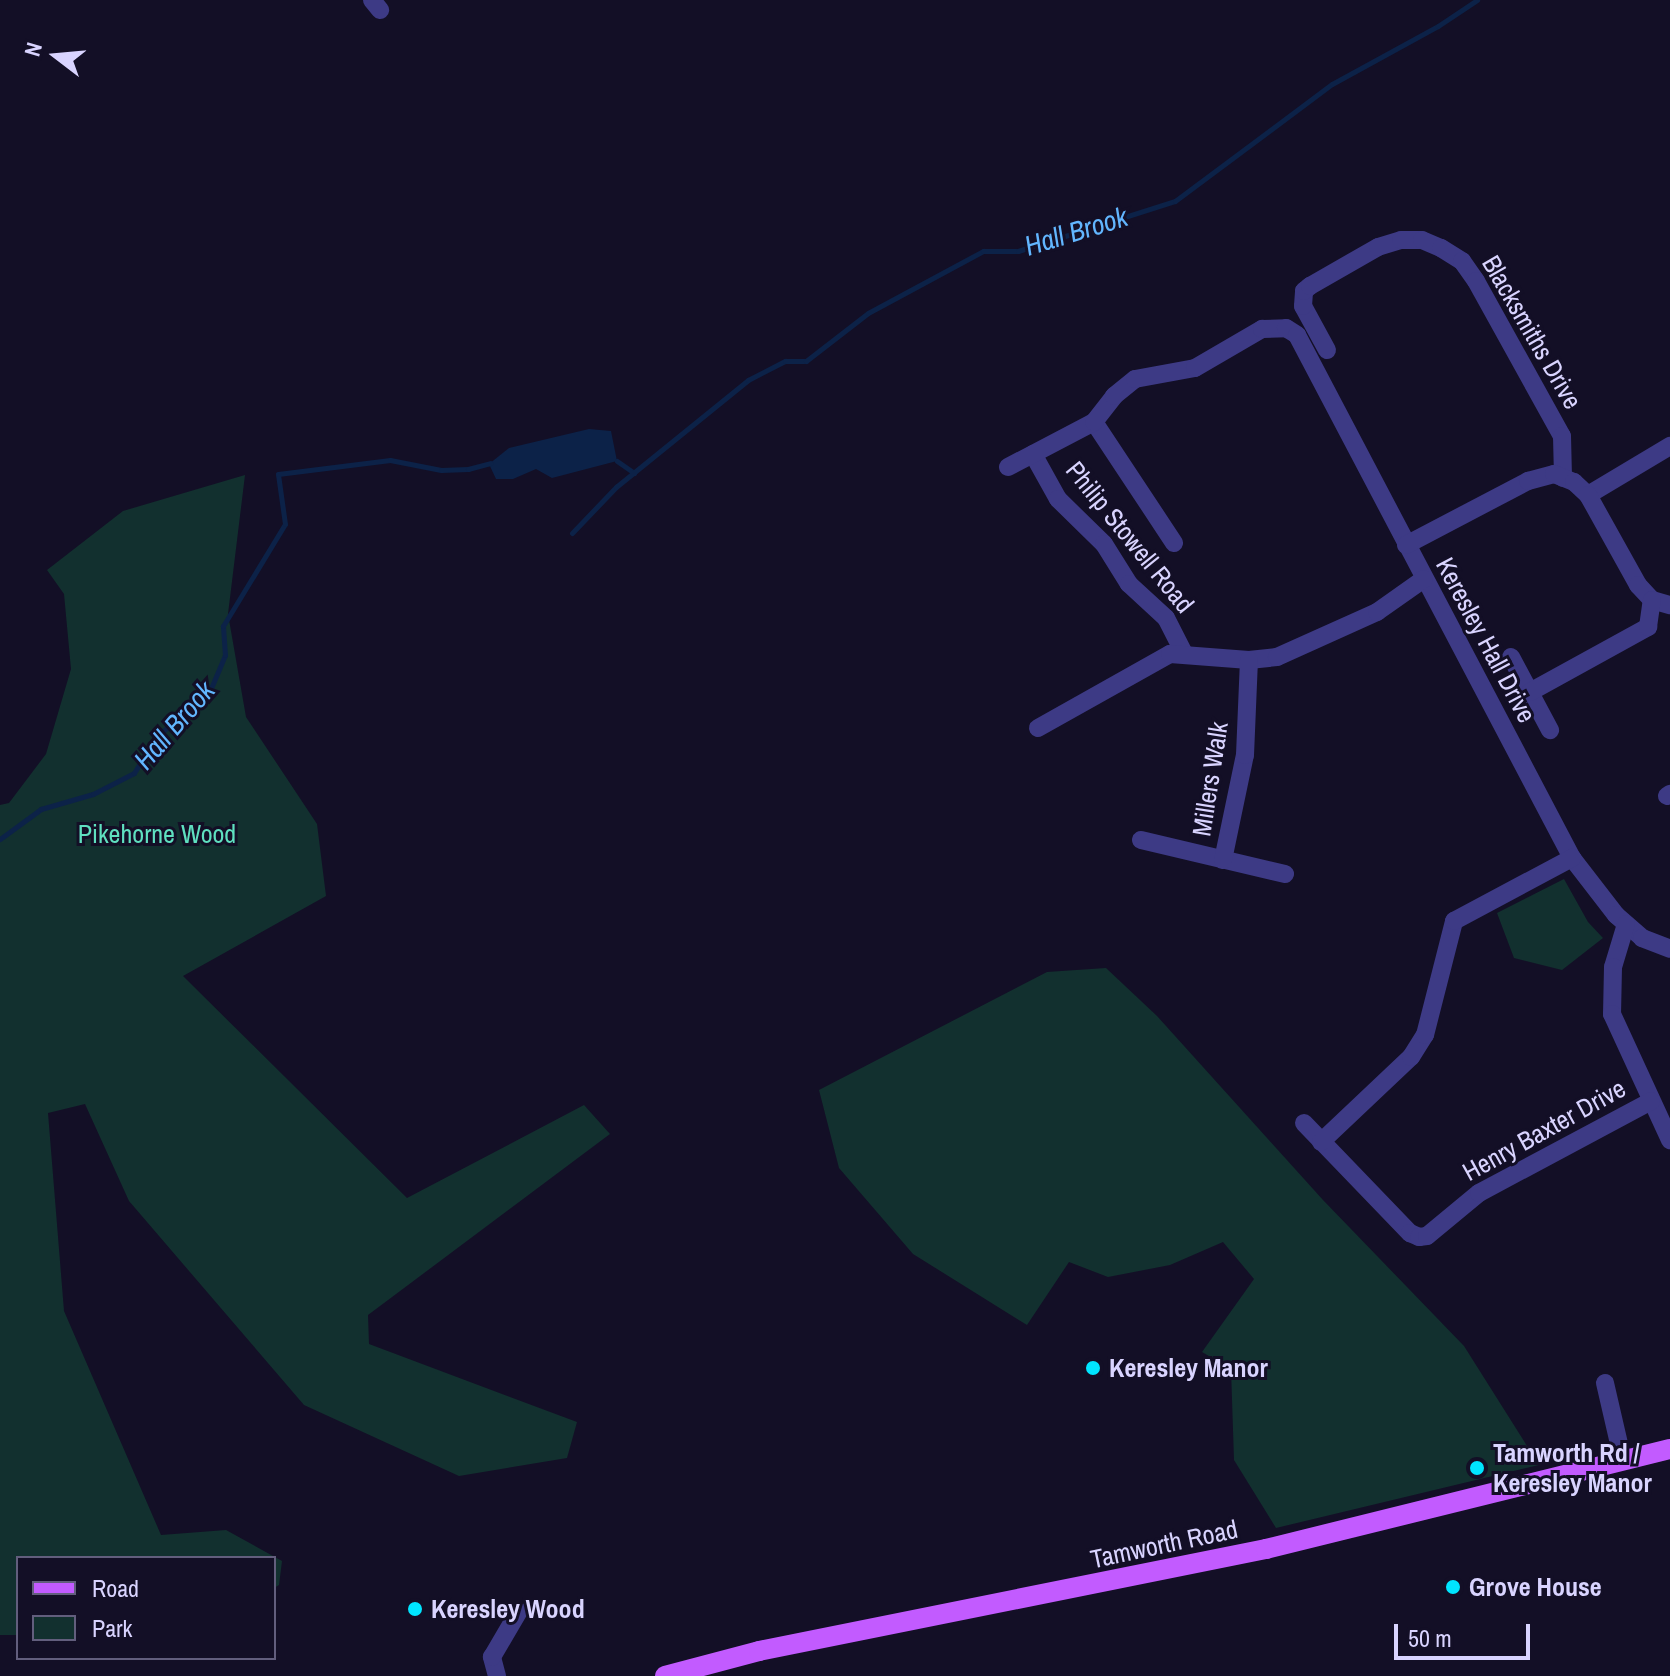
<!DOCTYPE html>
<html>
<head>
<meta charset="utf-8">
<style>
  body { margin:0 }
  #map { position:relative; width:1670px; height:1676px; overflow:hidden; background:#130f26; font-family:"Archivo Narrow",sans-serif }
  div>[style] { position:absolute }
  .green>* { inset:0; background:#12302f }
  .water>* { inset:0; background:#0c2248 }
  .stream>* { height:5px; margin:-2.5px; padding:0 2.5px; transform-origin:2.5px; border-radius:2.5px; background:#0c2248 }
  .minor>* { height:18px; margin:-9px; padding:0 9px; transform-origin:9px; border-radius:9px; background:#3d3a85 }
  .major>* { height:20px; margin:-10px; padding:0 10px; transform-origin:10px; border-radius:10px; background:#c25bff }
  .dots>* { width:22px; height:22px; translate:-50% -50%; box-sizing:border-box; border:4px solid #130f26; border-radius:50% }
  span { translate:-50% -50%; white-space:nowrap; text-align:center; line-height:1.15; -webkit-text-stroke:6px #130f26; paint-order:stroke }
  .street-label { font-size:26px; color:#d9d4ff }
  .park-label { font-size:26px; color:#5fe0c0 }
  .poi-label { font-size:26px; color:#d9d4ff; font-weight:700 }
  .left { translate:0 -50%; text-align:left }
  .water-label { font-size:28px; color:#62b6ff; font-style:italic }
  .legend { position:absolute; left:16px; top:1556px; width:260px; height:104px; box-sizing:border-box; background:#130f26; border:2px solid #625e7d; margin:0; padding:10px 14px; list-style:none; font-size:24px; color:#d9d4ff }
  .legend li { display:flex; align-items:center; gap:16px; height:40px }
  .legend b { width:40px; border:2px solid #625e7d }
  .north { position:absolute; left:16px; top:16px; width:80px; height:80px; -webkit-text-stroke:6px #130f26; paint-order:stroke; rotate:286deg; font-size:22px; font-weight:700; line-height:32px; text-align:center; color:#d9d4ff }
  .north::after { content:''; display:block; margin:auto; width:28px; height:36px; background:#d9d4ff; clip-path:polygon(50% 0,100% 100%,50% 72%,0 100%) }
  .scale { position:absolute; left:1394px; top:1624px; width:136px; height:36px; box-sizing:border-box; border:4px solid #d9d4ff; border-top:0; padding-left:10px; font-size:24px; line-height:28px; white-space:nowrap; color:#d9d4ff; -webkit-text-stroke:6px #130f26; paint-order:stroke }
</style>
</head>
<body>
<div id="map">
  <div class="green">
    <div style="clip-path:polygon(245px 475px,228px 614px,246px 717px,317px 824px,326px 896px,183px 976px,407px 1198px,584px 1105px,610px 1134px,368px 1315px,369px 1344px,577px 1422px,567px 1458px,459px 1476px,304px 1405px,129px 1201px,85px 1104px,48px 1113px,64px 1311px,161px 1535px,226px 1530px,282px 1561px,279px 1585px,274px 1588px,274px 1558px,18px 1558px,18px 1635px,0 1635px,0 805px,9px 803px,46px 754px,71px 669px,64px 594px,47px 570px,123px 511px)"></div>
    <div style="clip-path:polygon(1564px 879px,1588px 922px,1603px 938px,1562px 970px,1514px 958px,1497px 913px)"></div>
    <div style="clip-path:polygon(1106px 968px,1157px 1016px,1323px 1200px,1464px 1346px,1539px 1465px,1276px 1528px,1234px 1460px,1231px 1369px,1202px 1352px,1254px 1279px,1223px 1242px,1170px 1265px,1108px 1277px,1069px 1262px,1027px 1325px,913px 1254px,839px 1168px,819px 1090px,1047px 972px)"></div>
  </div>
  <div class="water">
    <div style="clip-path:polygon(589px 429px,611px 431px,617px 461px,552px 478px,536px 469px,513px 479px,496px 479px,489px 464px,509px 448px)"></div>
  </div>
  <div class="stream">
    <div style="left:617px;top:461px;width:21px;rotate:35deg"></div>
    <div style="left:572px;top:533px;width:64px;rotate:-46.3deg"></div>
    <div style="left:616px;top:487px;width:170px;rotate:-39deg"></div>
    <div style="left:748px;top:380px;width:42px;rotate:-27.2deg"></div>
    <div style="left:785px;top:361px;width:21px"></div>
    <div style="left:806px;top:361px;width:78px;rotate:-37.7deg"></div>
    <div style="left:868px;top:313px;width:131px;rotate:-28.3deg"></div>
    <div style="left:983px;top:251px;width:35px"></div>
    <div style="left:1018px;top:251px;width:165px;rotate:-17.7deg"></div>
    <div style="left:1175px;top:201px;width:196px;rotate:-36.7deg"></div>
    <div style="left:1332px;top:84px;width:121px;rotate:-28.7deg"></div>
    <div style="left:1438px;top:26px;width:47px;rotate:-33.7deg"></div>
    <div style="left:0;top:839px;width:51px;rotate:-36.2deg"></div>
    <div style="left:41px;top:809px;width:54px;rotate:-16.1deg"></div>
    <div style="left:93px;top:794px;width:46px;rotate:-27.1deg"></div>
    <div style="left:134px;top:773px;width:42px;rotate:-58.6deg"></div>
    <div style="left:156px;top:737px;width:69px;rotate:-39.7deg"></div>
    <div style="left:209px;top:693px;width:41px;rotate:-67.2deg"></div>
    <div style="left:225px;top:655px;width:29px;rotate:-94deg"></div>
    <div style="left:223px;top:626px;width:119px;rotate:-58.7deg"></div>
    <div style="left:285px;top:524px;width:50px;rotate:-98deg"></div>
    <div style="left:278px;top:474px;width:113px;rotate:-7.1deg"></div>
    <div style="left:390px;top:460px;width:52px;rotate:11.1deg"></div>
    <div style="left:441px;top:470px;width:27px;rotate:-2deg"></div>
    <div style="left:468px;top:469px;width:23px;rotate:-15deg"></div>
  </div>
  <div class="minor">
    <div style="left:372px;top:0;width:13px;rotate:51deg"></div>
    <div style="left:1327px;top:350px;width:50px;rotate:-118.6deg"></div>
    <div style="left:1303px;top:306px;width:15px;rotate:-86deg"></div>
    <div style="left:1304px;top:291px;width:8px;rotate:-40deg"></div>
    <div style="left:1310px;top:286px;width:78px;rotate:-29.8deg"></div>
    <div style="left:1378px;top:247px;width:24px;rotate:-17deg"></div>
    <div style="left:1401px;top:240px;width:21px"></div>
    <div style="left:1422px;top:240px;width:21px;rotate:23deg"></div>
    <div style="left:1441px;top:248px;width:25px;rotate:32deg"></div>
    <div style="left:1462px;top:261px;width:24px;rotate:55deg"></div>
    <div style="left:1476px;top:281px;width:177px;rotate:61deg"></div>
    <div style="left:1562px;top:436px;width:42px;rotate:88.6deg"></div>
    <div style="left:1094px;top:422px;width:145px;rotate:56.5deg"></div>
    <div style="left:1033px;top:454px;width:51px;rotate:60.9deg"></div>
    <div style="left:1058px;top:499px;width:64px;rotate:44.4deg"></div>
    <div style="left:1104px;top:544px;width:47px;rotate:58deg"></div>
    <div style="left:1129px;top:584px;width:50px;rotate:42.6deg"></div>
    <div style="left:1166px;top:618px;width:39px;rotate:63deg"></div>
    <div style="left:1008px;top:467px;width:97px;rotate:-27.6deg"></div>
    <div style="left:1094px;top:422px;width:33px;rotate:-52deg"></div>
    <div style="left:1114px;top:396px;width:27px;rotate:-39deg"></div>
    <div style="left:1135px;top:379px;width:61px;rotate:-10.4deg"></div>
    <div style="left:1195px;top:368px;width:78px;rotate:-30.2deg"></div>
    <div style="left:1262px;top:329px;width:24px;rotate:-2deg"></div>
    <div style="left:1286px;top:328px;width:13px;rotate:32deg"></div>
    <div style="left:1297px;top:335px;width:591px;rotate:62.26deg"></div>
    <div style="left:1572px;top:858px;width:72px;rotate:52.3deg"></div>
    <div style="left:1616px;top:915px;width:35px;rotate:41deg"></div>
    <div style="left:1642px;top:938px;width:30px;rotate:21deg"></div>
    <div style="left:1588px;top:495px;width:96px;rotate:-30.9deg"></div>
    <div style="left:1406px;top:545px;width:138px;rotate:-27.7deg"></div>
    <div style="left:1528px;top:481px;width:27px;rotate:-15deg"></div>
    <div style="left:1554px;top:474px;width:22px;rotate:22deg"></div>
    <div style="left:1574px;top:482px;width:19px;rotate:43deg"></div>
    <div style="left:1588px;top:495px;width:103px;rotate:60.9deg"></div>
    <div style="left:1638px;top:585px;width:21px;rotate:47deg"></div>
    <div style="left:1652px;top:600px;width:19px;rotate:16deg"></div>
    <div style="left:1511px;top:657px;width:83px;rotate:61.9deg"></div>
    <div style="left:1530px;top:692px;width:135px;rotate:-28.8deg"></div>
    <div style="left:1648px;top:627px;width:27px;rotate:-82deg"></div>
    <div style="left:1038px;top:728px;width:151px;rotate:-29.3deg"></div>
    <div style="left:1170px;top:654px;width:79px;rotate:4.3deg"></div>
    <div style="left:1249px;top:660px;width:28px;rotate:-6deg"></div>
    <div style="left:1277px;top:657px;width:110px;rotate:-24.2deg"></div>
    <div style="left:1377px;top:612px;width:57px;rotate:-35.1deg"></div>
    <div style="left:1667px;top:796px;width:4px;rotate:-34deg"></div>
    <div style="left:1141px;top:840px;width:148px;rotate:13.3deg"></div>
    <div style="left:1223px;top:860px;width:107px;rotate:-78.2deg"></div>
    <div style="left:1245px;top:755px;width:95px;rotate:-87.6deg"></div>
    <div style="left:1626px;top:924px;width:45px;rotate:106.8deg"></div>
    <div style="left:1613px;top:967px;width:47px;rotate:91.2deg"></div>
    <div style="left:1612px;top:1014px;width:139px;rotate:65.3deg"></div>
    <div style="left:1304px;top:1123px;width:153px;rotate:46.1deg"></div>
    <div style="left:1410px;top:1233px;width:10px;rotate:24deg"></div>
    <div style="left:1419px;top:1237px;width:8px;rotate:-7deg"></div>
    <div style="left:1427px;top:1236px;width:67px;rotate:-39.6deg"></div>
    <div style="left:1479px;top:1193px;width:195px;rotate:-28.1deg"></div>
    <div style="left:1321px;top:1142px;width:124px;rotate:-43.4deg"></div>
    <div style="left:1411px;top:1057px;width:26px;rotate:-58deg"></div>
    <div style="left:1425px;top:1035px;width:118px;rotate:-75.7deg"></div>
    <div style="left:1454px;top:921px;width:134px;rotate:-28.1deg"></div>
    <div style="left:1605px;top:1383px;width:80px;rotate:77deg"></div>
    <div style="left:497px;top:1676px;width:20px;rotate:-105deg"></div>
    <div style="left:492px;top:1657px;width:53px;rotate:-59.6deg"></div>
  </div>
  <div class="major">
    <div style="left:665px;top:1676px;width:97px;rotate:-14.9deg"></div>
    <div style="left:759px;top:1651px;width:517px;rotate:-11.38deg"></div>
    <div style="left:1266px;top:1549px;width:416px;rotate:-13.9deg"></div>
  </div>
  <div class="dots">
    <div style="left:1093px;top:1368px;background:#00e5ff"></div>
    <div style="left:1477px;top:1468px;background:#00e5ff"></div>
    <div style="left:1453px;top:1587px;background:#00e5ff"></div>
    <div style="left:415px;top:1609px;background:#00e5ff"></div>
  </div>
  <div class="street-label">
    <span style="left:1532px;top:332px;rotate:60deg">Blacksmiths Drive</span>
    <span style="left:1130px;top:537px;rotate:51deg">Philip Stowell Road</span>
    <span style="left:1486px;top:640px;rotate:62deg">Keresley Hall Drive</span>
    <span style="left:1210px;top:779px;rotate:-81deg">Millers Walk</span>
    <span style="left:1544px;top:1130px;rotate:-29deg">Henry Baxter Drive</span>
    <span style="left:1164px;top:1544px;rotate:-12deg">Tamworth Road</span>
  </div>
  <div class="park-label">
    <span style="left:157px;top:834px">Pikehorne Wood</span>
  </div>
  <div class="poi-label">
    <span class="left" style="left:1109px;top:1368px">Keresley Manor</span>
    <span class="left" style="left:1493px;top:1468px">Tamworth Rd /<br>Keresley Manor</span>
    <span class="left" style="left:1469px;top:1587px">Grove House</span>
    <span class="left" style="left:431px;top:1609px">Keresley Wood</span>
  </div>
  <div class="water-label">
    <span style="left:1076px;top:231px;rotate:-17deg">Hall Brook</span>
    <span style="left:174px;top:725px;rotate:-49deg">Hall Brook</span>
  </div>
  <ul class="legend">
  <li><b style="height:10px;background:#c25bff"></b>Road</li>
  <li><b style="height:22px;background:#12302f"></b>Park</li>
  </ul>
  <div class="north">N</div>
  <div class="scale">50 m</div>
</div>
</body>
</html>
